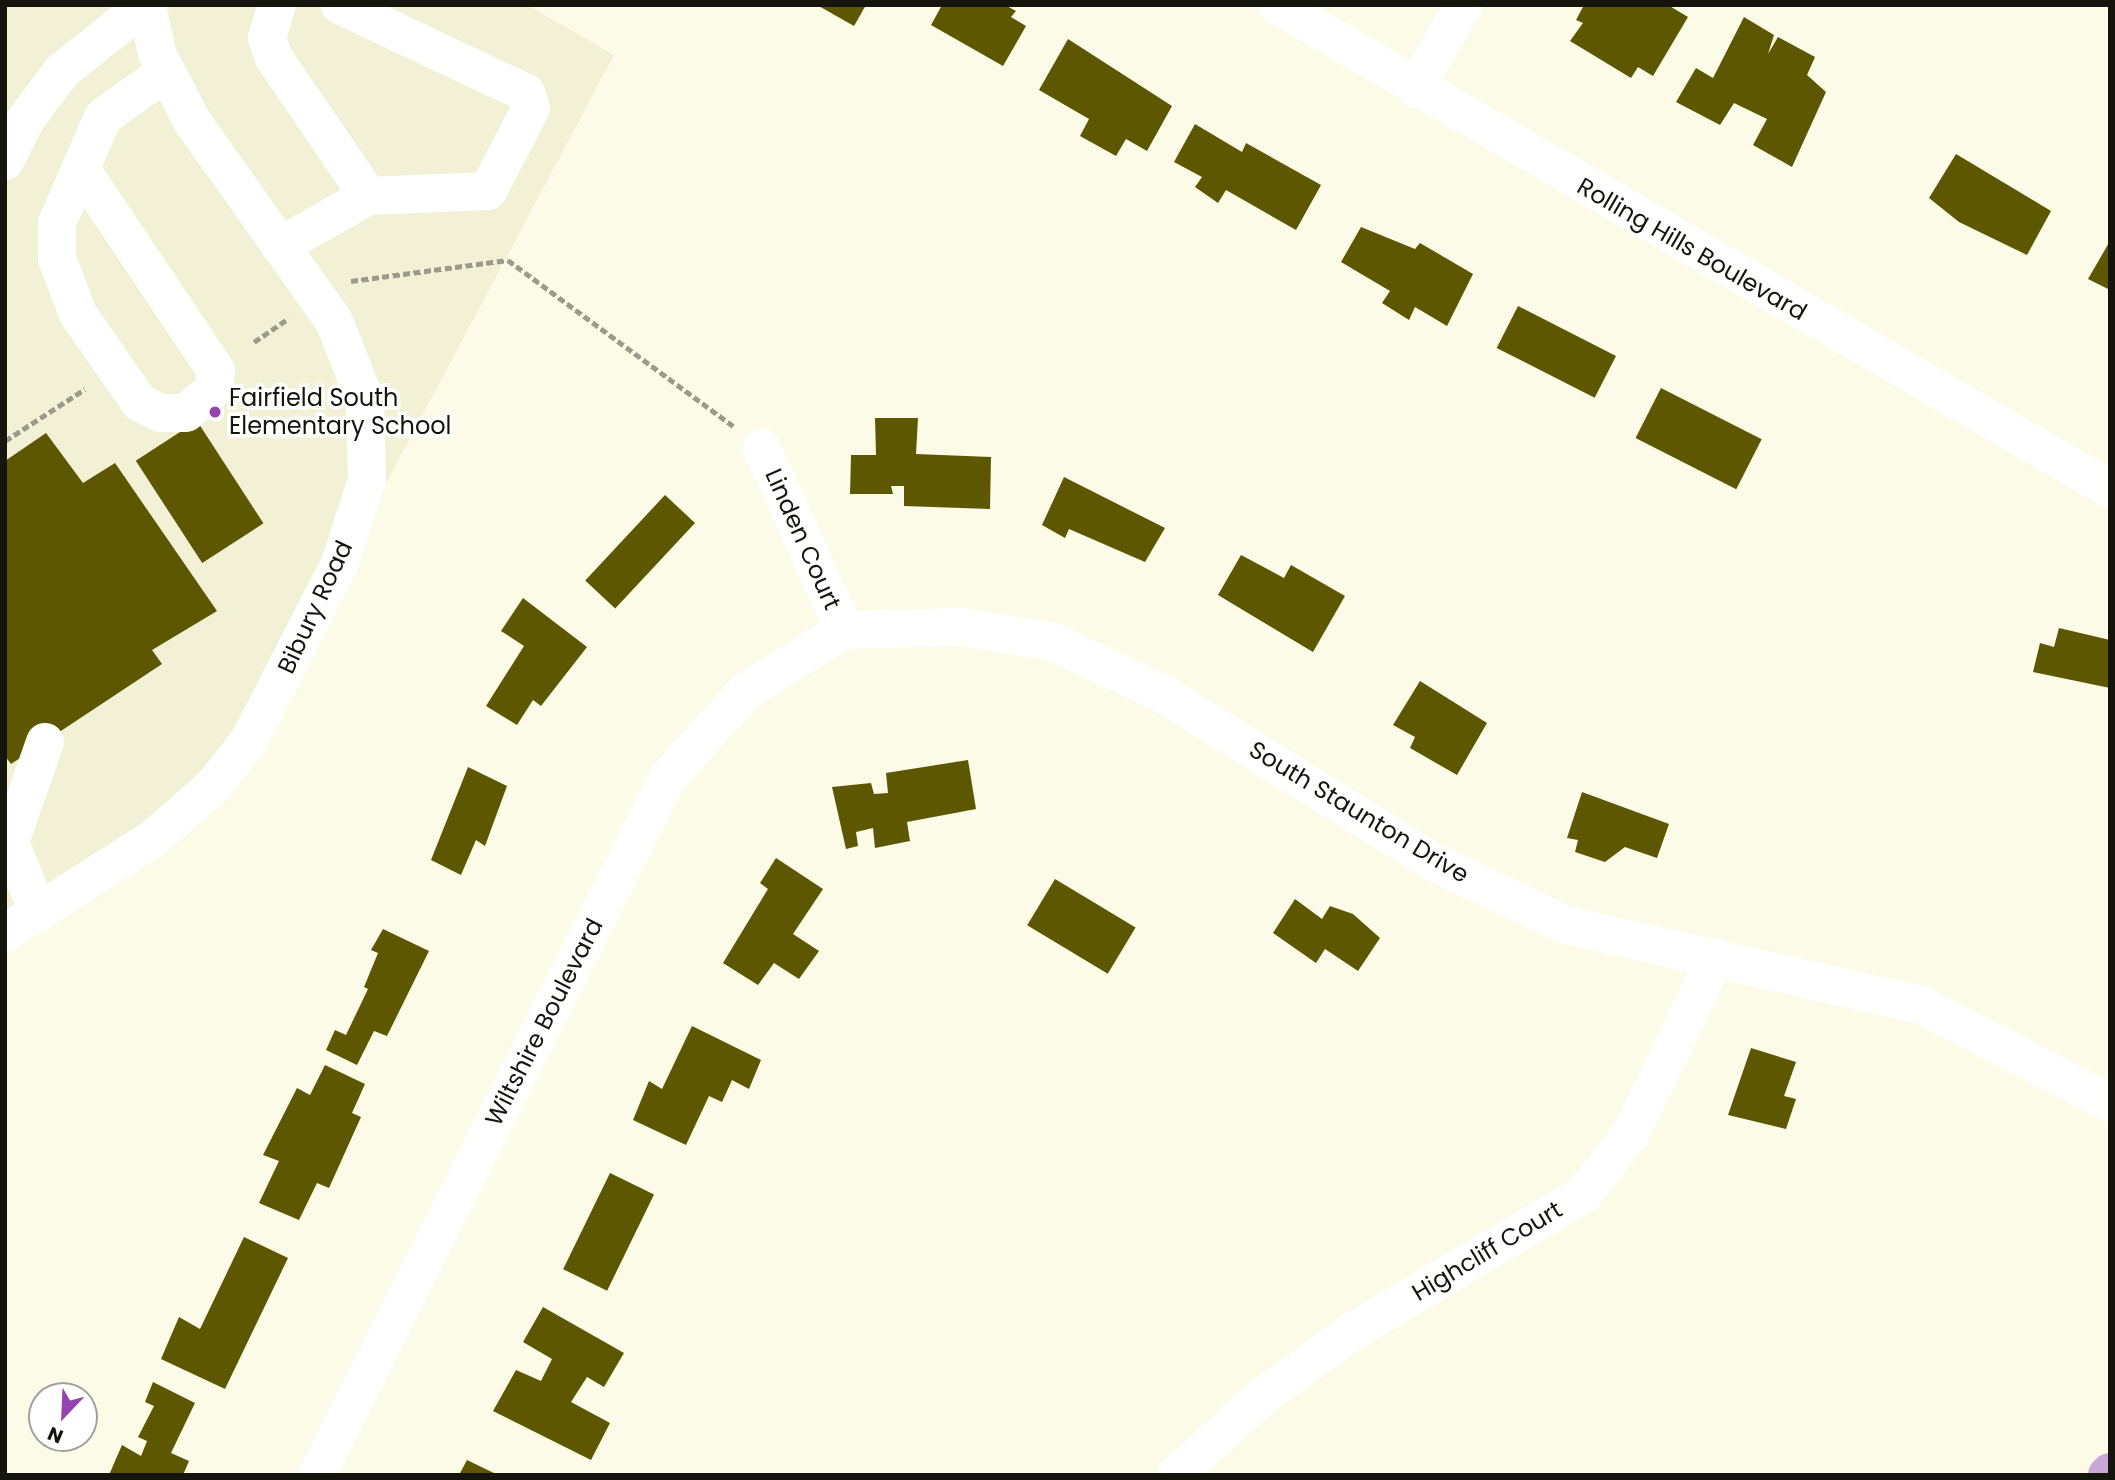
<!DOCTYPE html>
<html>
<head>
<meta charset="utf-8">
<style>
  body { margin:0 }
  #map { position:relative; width:2115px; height:1480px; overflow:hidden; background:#fcfbe7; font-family:Poppins,sans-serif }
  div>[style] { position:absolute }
  .built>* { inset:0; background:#f2f1d5 }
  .building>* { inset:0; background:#5c5700; transform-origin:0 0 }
  .path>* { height:4.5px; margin-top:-2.25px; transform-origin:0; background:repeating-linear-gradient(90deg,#9b9a8b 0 7px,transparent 0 10.5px) }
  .minor>* { height:38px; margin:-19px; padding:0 19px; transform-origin:19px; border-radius:19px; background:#fff }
  .major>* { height:38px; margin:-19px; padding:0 19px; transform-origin:19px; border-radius:19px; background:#cba7d7 }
  .dots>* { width:19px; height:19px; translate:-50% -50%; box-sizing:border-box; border:4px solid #fff; border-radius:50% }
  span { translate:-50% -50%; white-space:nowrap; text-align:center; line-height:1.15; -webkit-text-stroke:7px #fff; paint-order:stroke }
  .street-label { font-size:24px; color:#15140d }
  .poi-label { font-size:24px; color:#15140d }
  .left { translate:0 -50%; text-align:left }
  .frame { position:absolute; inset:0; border:7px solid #15140d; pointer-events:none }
  .north { position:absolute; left:28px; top:1382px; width:70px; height:70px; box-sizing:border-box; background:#fff; border:2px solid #a1a19e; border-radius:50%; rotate:203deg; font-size:19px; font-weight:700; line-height:28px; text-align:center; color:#15140d }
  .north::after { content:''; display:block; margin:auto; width:24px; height:32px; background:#9643b2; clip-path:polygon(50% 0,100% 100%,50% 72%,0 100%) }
</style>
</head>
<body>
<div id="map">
  <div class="built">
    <div style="clip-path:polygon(5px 5px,527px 5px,614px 55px,249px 741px,5px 933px)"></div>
  </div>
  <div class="building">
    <div style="clip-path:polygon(817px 5px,866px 5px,854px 26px)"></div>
    <div style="clip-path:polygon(942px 5px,1005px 5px,1016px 11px,1011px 17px,1026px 26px,1003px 66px,931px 25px)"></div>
    <div style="clip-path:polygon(1584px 5px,1668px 5px,1688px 17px,1653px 76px,1638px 67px,1631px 78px,1570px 41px,1583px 23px,1576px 20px)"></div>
    <div style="clip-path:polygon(1744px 17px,1774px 35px,1768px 54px,1778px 37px,1815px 57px,1807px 75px,1826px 92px,1792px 167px,1753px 145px,1767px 119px,1734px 103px,1720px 125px,1676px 102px,1696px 68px,1713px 78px)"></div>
    <div style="clip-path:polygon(1068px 39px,1172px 106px,1147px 151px,1126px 139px,1116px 156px,1080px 136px,1089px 119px,1039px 90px)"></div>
    <div style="clip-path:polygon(1195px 124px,1242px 152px,1246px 143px,1321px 185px,1296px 230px,1226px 190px,1218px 203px,1195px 187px,1202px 177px,1174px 162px)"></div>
    <div style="clip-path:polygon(1956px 154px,2051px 211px,2027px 255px,1959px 222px,1929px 198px)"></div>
    <div style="clip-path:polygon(1361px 227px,1415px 249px,1420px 243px,1473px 274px,1447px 326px,1415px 307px,1409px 320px,1382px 303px,1390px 291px,1341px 262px)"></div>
    <div style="clip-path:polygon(2110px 241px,2110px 290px,2088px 279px)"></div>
    <div style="left:1518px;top:306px;width:110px;height:47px;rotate:27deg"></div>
    <div style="left:1661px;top:388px;width:113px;height:56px;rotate:27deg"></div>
    <div style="clip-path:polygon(875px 418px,918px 418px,916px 454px,991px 457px,990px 509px,904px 506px,904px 486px,891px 486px,893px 494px,850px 494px,851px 455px,876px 455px)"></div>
    <div style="left:197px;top:421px;width:122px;height:73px;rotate:57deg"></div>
    <div style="clip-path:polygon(46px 433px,83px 483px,115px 463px,217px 611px,152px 650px,162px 664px,11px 764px,5px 756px,5px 461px)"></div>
    <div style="clip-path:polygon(1064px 477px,1165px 528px,1145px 562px,1069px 529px,1065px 538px,1042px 525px)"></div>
    <div style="left:665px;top:495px;width:41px;height:117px;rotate:43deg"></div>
    <div style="clip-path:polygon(1241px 555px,1284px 578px,1291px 565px,1345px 596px,1313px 652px,1218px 595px)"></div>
    <div style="clip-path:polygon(523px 598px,587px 647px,541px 706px,533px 700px,517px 725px,486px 706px,524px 646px,501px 631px)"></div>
    <div style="clip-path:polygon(2059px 628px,2110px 640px,2110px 688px,2033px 672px,2040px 643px,2054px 647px)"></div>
    <div style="clip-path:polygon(1420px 681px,1487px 723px,1457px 775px,1410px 748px,1415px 737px,1393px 725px)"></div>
    <div style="clip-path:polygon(968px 760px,976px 809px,907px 822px,910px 841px,875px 848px,873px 828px,856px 832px,858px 846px,846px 849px,832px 787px,871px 783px,874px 794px,888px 793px,886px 773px)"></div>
    <div style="clip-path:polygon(468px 767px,507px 786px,485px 846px,476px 840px,461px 875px,431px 860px)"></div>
    <div style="clip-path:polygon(1582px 792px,1669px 824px,1657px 858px,1625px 847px,1605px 862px,1575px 852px,1578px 840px,1567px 838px)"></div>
    <div style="clip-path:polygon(776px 858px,823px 889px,793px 934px,819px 951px,799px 979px,774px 963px,758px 985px,723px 963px,768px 889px,760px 883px)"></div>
    <div style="left:1055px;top:879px;width:94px;height:54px;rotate:31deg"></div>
    <div style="clip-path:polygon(1295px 899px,1322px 919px,1330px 906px,1353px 914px,1380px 938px,1358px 971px,1325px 949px,1316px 963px,1273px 933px)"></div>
    <div style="clip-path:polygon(383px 929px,429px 951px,387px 1036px,374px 1031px,357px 1065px,326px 1050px,335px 1030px,346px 1035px,368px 989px,364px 987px,378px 953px,371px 950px)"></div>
    <div style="clip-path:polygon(692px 1026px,761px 1060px,749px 1089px,732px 1080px,722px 1102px,709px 1096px,686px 1145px,633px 1120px,649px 1081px,662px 1089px)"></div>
    <div style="clip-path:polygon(1751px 1048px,1796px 1062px,1784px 1096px,1796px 1099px,1786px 1129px,1728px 1115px)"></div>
    <div style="clip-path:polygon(325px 1065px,365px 1084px,352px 1113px,361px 1117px,329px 1188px,317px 1183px,299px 1220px,259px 1203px,279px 1161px,263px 1155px,297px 1088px,310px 1095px)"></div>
    <div style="left:610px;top:1173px;width:49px;height:107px;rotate:26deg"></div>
    <div style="clip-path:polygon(244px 1237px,288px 1258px,225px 1389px,161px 1359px,179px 1317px,200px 1329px)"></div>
    <div style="clip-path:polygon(543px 1307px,624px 1353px,604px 1387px,587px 1377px,571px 1402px,610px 1423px,591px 1460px,493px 1411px,516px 1370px,541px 1381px,552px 1359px,523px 1342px)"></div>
    <div style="clip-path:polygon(153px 1382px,195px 1403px,171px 1453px,189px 1461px,183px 1475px,109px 1475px,122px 1445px,141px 1456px,147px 1441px,138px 1437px,154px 1406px,145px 1402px)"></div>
    <div style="clip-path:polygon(467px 1460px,498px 1475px,459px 1475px)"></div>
  </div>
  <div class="path">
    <div style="left:351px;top:281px;width:158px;rotate:-7.6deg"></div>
    <div style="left:508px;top:260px;width:280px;rotate:36.4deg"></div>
    <div style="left:254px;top:342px;width:42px;rotate:-34.4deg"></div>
    <div style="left:5px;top:441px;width:95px;rotate:-33deg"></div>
  </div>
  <div class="minor">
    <div style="left:277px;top:5px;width:34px;rotate:107deg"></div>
    <div style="left:267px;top:38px;width:21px;rotate:71deg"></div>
    <div style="left:274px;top:58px;width:167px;rotate:55.7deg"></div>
    <div style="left:1277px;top:5px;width:963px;rotate:30.16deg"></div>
    <div style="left:1415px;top:89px;width:97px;rotate:-59.7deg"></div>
    <div style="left:5px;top:161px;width:47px;rotate:-63.4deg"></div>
    <div style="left:26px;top:119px;width:60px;rotate:-53.1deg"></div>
    <div style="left:62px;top:71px;width:106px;rotate:-38.5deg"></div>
    <div style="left:83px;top:172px;width:239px;rotate:56.2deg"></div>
    <div style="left:216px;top:371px;width:19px;rotate:99deg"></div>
    <div style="left:213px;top:390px;width:35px;rotate:140deg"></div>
    <div style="left:186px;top:413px;width:26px;rotate:180deg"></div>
    <div style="left:160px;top:413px;width:22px;rotate:-153deg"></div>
    <div style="left:140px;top:403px;width:108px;rotate:-124.9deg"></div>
    <div style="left:78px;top:314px;width:59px;rotate:-110.9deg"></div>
    <div style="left:57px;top:259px;width:36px;rotate:-90deg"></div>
    <div style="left:57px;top:223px;width:116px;rotate:-66.5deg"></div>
    <div style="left:103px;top:117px;width:77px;rotate:-35.5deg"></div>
    <div style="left:280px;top:246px;width:101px;rotate:-29.6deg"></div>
    <div style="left:368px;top:196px;width:120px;rotate:-2.4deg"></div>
    <div style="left:488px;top:191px;width:93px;rotate:-62.6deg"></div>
    <div style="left:531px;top:108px;width:16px;rotate:-108deg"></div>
    <div style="left:526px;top:93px;width:206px;rotate:-154.7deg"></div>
    <div style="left:762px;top:448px;width:200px;rotate:65.7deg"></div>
    <div style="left:844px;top:630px;width:117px;rotate:-1.5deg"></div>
    <div style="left:961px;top:627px;width:93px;rotate:9.3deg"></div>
    <div style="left:1053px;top:642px;width:122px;rotate:25.3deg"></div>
    <div style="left:1163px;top:694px;width:316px;rotate:31.9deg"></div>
    <div style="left:1431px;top:861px;width:149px;rotate:25.4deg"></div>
    <div style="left:1566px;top:925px;width:364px;rotate:12.7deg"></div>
    <div style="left:1921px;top:1005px;width:213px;rotate:27.4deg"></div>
    <div style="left:38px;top:913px;width:76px;rotate:-111.5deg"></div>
    <div style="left:10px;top:842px;width:106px;rotate:-70.7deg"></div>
    <div style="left:5px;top:933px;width:177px;rotate:-32.5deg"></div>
    <div style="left:154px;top:838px;width:79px;rotate:-41.4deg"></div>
    <div style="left:213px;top:786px;width:58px;rotate:-51.3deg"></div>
    <div style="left:249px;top:741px;width:200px;rotate:-62.9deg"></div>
    <div style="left:340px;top:563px;width:87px;rotate:-72deg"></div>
    <div style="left:367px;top:480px;width:80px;rotate:-91.4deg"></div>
    <div style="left:365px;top:400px;width:85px;rotate:-111.4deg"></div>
    <div style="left:334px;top:321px;width:245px;rotate:-125.4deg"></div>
    <div style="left:192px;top:121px;width:76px;rotate:-117.2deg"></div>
    <div style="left:157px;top:53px;width:49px;rotate:-101.8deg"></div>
    <div style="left:317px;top:1475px;width:779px;rotate:-63.3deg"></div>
    <div style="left:667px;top:779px;width:118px;rotate:-48.1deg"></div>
    <div style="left:746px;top:691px;width:115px;rotate:-31.9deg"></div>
    <div style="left:1176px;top:1475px;width:116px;rotate:-42.2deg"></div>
    <div style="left:1262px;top:1397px;width:109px;rotate:-36deg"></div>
    <div style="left:1350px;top:1333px;width:272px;rotate:-30.7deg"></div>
    <div style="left:1584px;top:1194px;width:77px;rotate:-52.4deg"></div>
    <div style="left:1631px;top:1133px;width:195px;rotate:-64.1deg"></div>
  </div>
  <div class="major">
    <div style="left:2107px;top:1475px;width:4px;rotate:-45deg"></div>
  </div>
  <div class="dots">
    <div style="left:215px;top:412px;background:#9643b2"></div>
  </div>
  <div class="street-label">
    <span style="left:1692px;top:249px;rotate:30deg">Rolling Hills Boulevard</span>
    <span style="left:803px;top:539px;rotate:66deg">Linden Court</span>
    <span style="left:315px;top:607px;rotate:-65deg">Bibury Road</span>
    <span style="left:1359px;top:812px;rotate:31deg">South Staunton Drive</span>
    <span style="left:544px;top:1022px;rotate:-63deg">Wiltshire Boulevard</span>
    <span style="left:1487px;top:1251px;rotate:-31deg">Highcliff Court</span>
  </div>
  <div class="poi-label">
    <span class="left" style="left:229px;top:412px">Fairfield South<br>Elementary School</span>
  </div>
  <div class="frame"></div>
  <div class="north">N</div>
</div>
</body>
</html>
